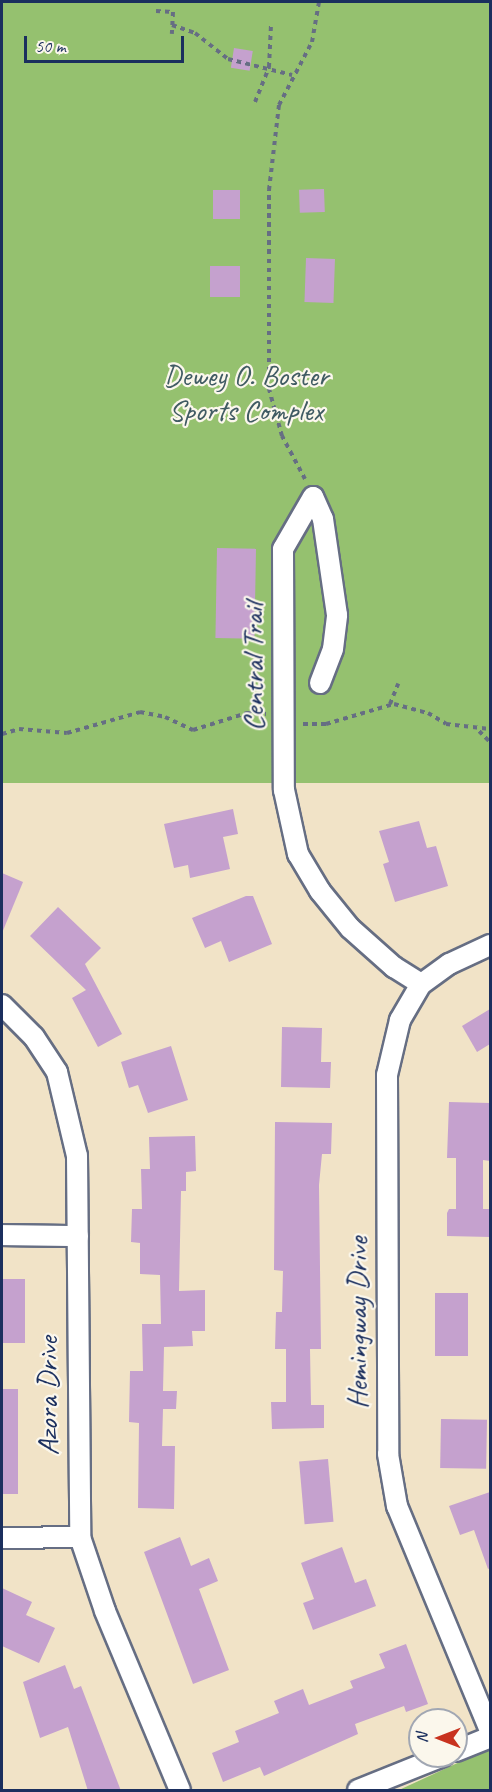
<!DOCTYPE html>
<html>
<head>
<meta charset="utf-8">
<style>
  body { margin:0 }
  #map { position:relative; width:492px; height:1792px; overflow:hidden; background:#f1e3c7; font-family:Caveat,sans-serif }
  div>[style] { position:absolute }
  .green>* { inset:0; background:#95c16f; transform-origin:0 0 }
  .building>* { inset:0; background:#c5a1ce; transform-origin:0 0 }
  .path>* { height:4px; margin-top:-2px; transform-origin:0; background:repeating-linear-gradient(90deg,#666e83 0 4.5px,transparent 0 9px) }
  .roads { filter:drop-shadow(2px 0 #666e83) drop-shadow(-2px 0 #666e83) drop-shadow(0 2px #666e83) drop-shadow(0 -2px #666e83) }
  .street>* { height:20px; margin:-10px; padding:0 10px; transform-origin:10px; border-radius:10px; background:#fff }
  span { translate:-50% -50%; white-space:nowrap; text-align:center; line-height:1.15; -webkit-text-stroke:4.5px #fbf7ec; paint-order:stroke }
  .park-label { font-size:30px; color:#405b63 }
  .street-label { font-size:30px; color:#1b2f5e }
  .frame { position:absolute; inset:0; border:3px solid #1b2f5e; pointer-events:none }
  .north { position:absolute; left:408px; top:1708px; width:60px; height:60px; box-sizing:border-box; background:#fbf7ec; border:2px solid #a1a7b3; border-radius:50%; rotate:270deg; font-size:16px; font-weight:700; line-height:24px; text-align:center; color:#1b2f5e }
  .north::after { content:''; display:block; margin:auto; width:21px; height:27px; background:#c8321e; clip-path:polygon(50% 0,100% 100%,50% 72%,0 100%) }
  .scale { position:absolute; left:24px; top:36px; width:160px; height:27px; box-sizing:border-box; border:3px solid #1b2f5e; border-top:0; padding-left:8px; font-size:18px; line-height:21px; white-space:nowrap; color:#1b2f5e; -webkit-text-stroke:4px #fbf7ec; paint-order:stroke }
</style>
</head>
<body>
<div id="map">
  <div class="green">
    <div style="left:2px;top:2px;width:488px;height:781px"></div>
    <div style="clip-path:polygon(490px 1748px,490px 1790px,399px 1790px)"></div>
  </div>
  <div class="building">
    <div style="left:234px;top:48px;width:19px;height:20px;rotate:9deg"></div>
    <div style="left:324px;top:189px;width:23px;height:25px;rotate:88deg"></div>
    <div style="left:213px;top:190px;width:27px;height:29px"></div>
    <div style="left:306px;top:258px;width:29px;height:44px;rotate:2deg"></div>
    <div style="left:210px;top:266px;width:30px;height:31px"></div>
    <div style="left:217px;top:548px;width:39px;height:90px;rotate:1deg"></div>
    <div style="clip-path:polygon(233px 809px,238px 834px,223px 837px,230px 869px,190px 878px,188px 865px,174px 868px,164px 824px)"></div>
    <div style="clip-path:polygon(419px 821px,427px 848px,436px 846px,448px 886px,395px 902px,383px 864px,389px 862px,379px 831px)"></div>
    <div style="clip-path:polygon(2px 873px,23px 882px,2px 933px)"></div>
    <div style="clip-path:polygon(246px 896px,253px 896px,272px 944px,229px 962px,221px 941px,205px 948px,192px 918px)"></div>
    <div style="clip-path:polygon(58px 907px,101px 948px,85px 964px,122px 1034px,98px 1047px,72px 998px,86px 990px,30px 936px)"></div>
    <div style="clip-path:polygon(490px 1009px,490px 1044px,477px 1052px,462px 1026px)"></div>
    <div style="clip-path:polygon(282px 1027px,322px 1028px,321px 1062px,331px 1062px,330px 1088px,281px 1087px)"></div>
    <div style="clip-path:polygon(171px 1046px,188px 1100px,148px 1113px,138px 1085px,129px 1088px,121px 1062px)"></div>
    <div style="clip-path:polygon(449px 1102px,490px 1103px,490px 1161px,483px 1160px,483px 1209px,490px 1209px,490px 1237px,447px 1236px,447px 1213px,449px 1209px,456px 1209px,456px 1158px,447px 1158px)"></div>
    <div style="clip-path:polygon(275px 1122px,332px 1123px,331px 1154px,322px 1154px,319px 1185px,321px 1349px,310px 1349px,311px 1405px,324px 1405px,324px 1428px,272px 1429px,271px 1402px,286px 1402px,286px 1349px,275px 1349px,276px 1312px,282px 1312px,283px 1271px,274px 1270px)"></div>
    <div style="clip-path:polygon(195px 1136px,196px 1171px,186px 1172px,186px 1191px,181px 1191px,179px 1291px,205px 1290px,205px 1331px,192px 1331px,193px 1346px,164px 1347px,163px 1391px,177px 1391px,176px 1409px,163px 1409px,162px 1446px,175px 1446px,174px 1509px,138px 1508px,139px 1423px,129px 1422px,130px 1371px,143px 1371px,142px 1324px,161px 1324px,160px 1275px,140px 1274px,140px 1243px,131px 1242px,132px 1209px,142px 1209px,141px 1169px,150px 1169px,149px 1137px)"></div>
    <div style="left:2px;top:1279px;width:23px;height:64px"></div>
    <div style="left:435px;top:1293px;width:33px;height:63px"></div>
    <div style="left:2px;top:1389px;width:16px;height:105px"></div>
    <div style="left:441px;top:1419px;width:46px;height:49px;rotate:1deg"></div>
    <div style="left:328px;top:1459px;width:63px;height:29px;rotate:85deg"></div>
    <div style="clip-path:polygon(490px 1492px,490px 1568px,488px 1569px,474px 1530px,460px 1535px,449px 1506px)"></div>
    <div style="clip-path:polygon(180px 1537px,191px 1566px,209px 1558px,218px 1581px,199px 1589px,229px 1670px,193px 1684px,144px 1552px)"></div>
    <div style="clip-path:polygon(342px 1547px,355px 1583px,366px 1579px,376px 1606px,313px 1630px,303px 1603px,314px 1599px,301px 1563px)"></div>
    <div style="clip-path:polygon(2px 1588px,32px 1602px,26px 1615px,55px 1628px,39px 1663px,2px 1646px)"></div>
    <div style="clip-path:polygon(406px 1644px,428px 1704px,406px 1712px,404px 1706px,355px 1724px,358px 1734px,264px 1776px,260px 1767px,223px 1782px,212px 1753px,239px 1742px,235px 1731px,279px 1713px,274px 1701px,303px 1689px,309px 1705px,353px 1688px,350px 1681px,385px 1668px,379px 1654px)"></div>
    <div style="clip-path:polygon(65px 1665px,74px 1689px,81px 1686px,121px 1791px,88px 1791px,68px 1727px,40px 1738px,23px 1682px)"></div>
  </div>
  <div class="path">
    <div style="left:156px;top:11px;width:17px;rotate:3deg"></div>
    <div style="left:173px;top:12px;width:22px;rotate:93deg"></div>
    <div style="left:172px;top:25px;width:24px;rotate:19deg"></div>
    <div style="left:195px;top:33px;width:42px;rotate:38.2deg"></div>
    <div style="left:228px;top:59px;width:66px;rotate:14deg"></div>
    <div style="left:255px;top:102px;width:38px;rotate:-68deg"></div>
    <div style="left:269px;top:67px;width:43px;rotate:-87.3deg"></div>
    <div style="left:305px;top:479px;width:49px;rotate:-118.1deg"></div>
    <div style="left:282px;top:436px;width:49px;rotate:-105.5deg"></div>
    <div style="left:269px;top:389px;width:199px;rotate:-90deg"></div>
    <div style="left:269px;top:190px;width:86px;rotate:-83.3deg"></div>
    <div style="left:279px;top:105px;width:71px;rotate:-62.4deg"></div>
    <div style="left:312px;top:42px;width:41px;rotate:-80.1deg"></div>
    <div style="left:390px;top:704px;width:22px;rotate:-68deg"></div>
    <div style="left:303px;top:724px;width:23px"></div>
    <div style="left:326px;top:724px;width:71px;rotate:-16.4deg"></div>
    <div style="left:394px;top:704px;width:35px;rotate:15deg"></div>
    <div style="left:428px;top:713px;width:21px;rotate:31deg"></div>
    <div style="left:446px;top:724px;width:44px;rotate:6.5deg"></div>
    <div style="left:479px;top:731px;width:16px;rotate:45deg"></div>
    <div style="left:2px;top:734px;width:18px;rotate:-16deg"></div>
    <div style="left:19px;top:729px;width:48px;rotate:4.8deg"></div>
    <div style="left:67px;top:733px;width:76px;rotate:-16deg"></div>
    <div style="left:140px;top:712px;width:25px;rotate:11deg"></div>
    <div style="left:165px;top:717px;width:31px;rotate:25deg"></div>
    <div style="left:193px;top:730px;width:57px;rotate:-17.5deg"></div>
    <div style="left:247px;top:713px;width:19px;rotate:3deg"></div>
  </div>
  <div class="roads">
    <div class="street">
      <div style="left:320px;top:683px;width:36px;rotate:-69deg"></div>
      <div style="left:333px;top:649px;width:34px;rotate:-83deg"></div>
      <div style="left:337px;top:615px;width:97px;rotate:-98.3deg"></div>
      <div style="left:323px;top:519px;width:24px;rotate:-114deg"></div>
      <div style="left:313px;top:497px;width:60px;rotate:120deg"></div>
      <div style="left:283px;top:549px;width:241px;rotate:89.8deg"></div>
      <div style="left:284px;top:790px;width:66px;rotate:77.7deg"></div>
      <div style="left:298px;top:854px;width:43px;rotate:59.3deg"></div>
      <div style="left:320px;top:891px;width:48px;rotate:51deg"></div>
      <div style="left:350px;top:928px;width:59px;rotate:41.6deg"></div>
      <div style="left:394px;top:967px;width:32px;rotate:32deg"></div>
      <div style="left:490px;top:945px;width:45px;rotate:155.1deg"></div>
      <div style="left:449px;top:964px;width:34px;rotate:144deg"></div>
      <div style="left:421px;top:984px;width:42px;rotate:120.3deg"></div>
      <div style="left:400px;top:1020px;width:57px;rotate:103.3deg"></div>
      <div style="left:387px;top:1075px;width:379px;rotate:89.8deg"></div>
      <div style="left:388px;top:1454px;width:53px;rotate:80.2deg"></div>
      <div style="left:397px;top:1506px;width:243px;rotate:67.5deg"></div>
      <div style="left:2px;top:1005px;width:45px;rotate:45deg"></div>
      <div style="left:34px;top:1037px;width:42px;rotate:56.7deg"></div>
      <div style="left:57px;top:1072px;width:86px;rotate:76.6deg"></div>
      <div style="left:77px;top:1156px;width:381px;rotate:89.5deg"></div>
      <div style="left:80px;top:1537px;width:78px;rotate:71.3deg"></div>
      <div style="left:105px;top:1611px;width:194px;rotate:67.3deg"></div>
      <div style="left:2px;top:1235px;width:76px;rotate:0.8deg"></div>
      <div style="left:2px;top:1538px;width:78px;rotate:-0.7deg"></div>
      <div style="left:456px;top:1751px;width:37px;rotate:-22deg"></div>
      <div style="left:358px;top:1790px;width:92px;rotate:-21.8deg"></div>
    </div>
  </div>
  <div class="park-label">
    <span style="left:246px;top:392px">Dewey O. Boster<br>Sports Complex</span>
  </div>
  <div class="street-label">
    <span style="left:253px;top:667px;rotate:-90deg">Central Trail</span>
    <span style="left:357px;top:1323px;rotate:-90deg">Hemingway Drive</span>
    <span style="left:47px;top:1396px;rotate:-90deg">Azora Drive</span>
  </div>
  <div class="frame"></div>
  <div class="north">N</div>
  <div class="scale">50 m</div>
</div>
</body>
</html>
